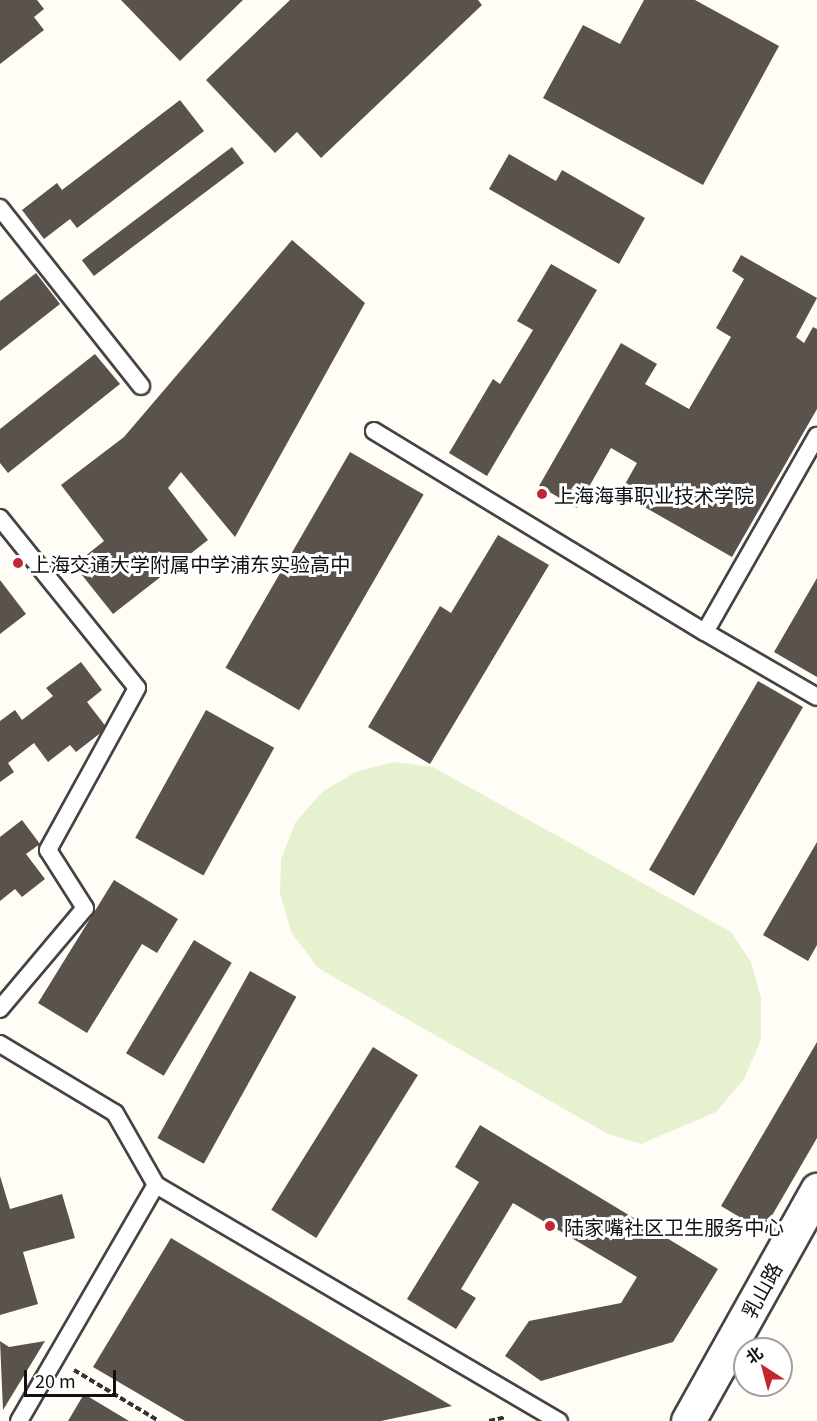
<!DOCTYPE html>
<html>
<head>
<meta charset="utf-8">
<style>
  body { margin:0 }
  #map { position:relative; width:817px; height:1421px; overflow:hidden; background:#fffdf5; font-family:Georgia,"Noto Sans SC",serif }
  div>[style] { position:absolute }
  .pitch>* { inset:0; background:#e6f2cf }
  .building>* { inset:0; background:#5a524d; transform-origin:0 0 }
  .path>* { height:4px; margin-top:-2px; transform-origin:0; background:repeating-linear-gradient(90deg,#333 0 6px,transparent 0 9px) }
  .roads { filter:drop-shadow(2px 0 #444) drop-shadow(-2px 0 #444) drop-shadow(0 2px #444) drop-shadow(0 -2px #444) }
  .lane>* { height:16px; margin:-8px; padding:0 8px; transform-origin:8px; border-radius:8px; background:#fff }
  .street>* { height:33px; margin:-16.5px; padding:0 16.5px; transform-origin:16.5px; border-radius:16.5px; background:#fff }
  .dots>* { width:16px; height:16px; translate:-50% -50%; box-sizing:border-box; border:3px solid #fff; border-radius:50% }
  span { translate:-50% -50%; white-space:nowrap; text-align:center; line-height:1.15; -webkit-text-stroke:6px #fff; paint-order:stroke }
  .poi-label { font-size:20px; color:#111 }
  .left { translate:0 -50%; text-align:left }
  .street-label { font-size:20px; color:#111 }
  .north { position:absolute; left:733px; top:1337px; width:60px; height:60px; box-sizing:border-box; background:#fff; border:2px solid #a0a0a0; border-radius:50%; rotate:324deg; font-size:16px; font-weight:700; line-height:24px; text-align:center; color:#111 }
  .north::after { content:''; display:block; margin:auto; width:21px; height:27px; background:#c4262e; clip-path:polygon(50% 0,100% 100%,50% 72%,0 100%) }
  .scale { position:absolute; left:24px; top:1370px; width:92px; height:27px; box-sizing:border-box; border:3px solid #111; border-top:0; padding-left:8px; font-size:18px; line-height:21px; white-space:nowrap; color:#111; -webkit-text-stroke:4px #fff; paint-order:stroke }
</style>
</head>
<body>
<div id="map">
  <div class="pitch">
    <div style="clip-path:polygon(394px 762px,433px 767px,731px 932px,751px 962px,761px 998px,761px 1040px,744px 1079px,716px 1112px,641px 1144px,608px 1134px,318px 968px,291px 932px,280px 893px,281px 859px,295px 823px,322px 792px,356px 772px)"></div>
  </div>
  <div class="building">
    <div style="clip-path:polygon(0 0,37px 0,44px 9px,34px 17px,44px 30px,0 64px)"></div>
    <div style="clip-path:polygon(121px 0,243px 0,180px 61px)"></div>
    <div style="clip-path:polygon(290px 0,478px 0,482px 5px,321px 158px,297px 132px,275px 153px,206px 80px)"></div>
    <div style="clip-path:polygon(644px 0,695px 0,779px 46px,703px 185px,543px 98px,583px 25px,620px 44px)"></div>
    <div style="clip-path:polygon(180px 100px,204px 131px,77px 228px,70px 219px,44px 239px,22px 210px,57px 183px,62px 190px)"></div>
    <div style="left:232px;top:147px;width:20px;height:188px;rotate:53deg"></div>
    <div style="clip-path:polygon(509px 154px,556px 181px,562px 170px,645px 218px,619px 264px,489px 189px)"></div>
    <div style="clip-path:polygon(292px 240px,365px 303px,235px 537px,181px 472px,168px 488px,208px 540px,113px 614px,74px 565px,104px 541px,61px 485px,124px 437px)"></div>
    <div style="clip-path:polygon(741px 255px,817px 298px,796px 337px,804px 343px,813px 327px,817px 329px,817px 409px,732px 557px,620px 493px,637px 463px,611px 448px,577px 508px,539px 486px,621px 343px,657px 364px,645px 384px,689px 409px,731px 337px,716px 328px,744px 279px,732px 271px)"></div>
    <div style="clip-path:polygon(551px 264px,597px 290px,487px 476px,449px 453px,493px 379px,500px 384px,533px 330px,517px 321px)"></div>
    <div style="clip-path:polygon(36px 273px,60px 304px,0 351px,0 301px)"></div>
    <div style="clip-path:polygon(95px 354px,120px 384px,8px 473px,0 463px,0 429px)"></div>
    <div style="left:350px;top:452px;width:85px;height:249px;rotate:30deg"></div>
    <div style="clip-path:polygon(498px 535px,549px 565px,430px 764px,368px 727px,440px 606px,451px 613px)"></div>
    <div style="clip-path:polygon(817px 578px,817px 677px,774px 652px)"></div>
    <div style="clip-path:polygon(0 580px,26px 614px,0 634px)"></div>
    <div style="clip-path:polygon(81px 662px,102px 690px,87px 702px,107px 728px,76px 752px,70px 745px,48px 762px,34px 743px,8px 763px,14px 772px,0 782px,0 721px,15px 710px,22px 720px,53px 696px,46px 688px)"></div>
    <div style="left:758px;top:681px;width:52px;height:218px;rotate:30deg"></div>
    <div style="left:206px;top:710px;width:78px;height:146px;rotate:29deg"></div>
    <div style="clip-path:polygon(22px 820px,40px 844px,26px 854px,45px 879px,22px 897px,15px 889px,0 901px,0 837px)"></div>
    <div style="clip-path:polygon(817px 842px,817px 945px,808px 961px,763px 935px)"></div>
    <div style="clip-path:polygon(114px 880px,178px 919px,157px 953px,142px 944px,87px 1033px,38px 1003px)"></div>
    <div style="left:194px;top:940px;width:44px;height:132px;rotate:31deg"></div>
    <div style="left:250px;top:971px;width:53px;height:191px;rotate:29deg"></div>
    <div style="clip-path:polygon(817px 1042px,817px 1138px,763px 1231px,721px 1206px)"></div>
    <div style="left:373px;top:1047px;width:53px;height:192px;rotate:32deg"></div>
    <div style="clip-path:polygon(480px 1125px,718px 1269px,673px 1342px,541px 1381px,505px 1356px,529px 1321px,621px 1303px,637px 1277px,513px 1203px,461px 1289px,476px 1298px,456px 1329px,407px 1299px,479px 1182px,455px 1167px)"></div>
    <div style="clip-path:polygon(0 1176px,10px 1209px,62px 1194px,75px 1238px,23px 1252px,38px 1304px,0 1315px)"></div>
    <div style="clip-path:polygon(171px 1238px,452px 1406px,381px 1421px,185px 1421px,93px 1367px)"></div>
    <div style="clip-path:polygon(0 1341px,9px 1347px,45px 1341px,3px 1410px)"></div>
    <div style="clip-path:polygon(84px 1394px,129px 1421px,68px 1421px)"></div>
  </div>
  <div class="path">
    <div style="left:74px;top:1370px;width:99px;rotate:31deg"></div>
    <div style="left:489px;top:1421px;width:17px;rotate:-13deg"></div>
  </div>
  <div class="roads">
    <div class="lane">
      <div style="left:0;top:208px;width:227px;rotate:51.6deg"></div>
      <div style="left:374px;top:431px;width:387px;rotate:31.3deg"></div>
      <div style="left:705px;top:632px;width:226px;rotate:-60.3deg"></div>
      <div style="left:0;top:518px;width:218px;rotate:51.1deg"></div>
      <div style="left:137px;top:688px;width:185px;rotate:118.8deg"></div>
      <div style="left:48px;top:850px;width:69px;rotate:57.5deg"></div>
      <div style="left:85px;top:908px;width:132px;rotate:130.1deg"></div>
      <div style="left:705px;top:632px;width:129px;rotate:30.1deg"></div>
      <div style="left:0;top:1044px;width:134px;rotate:31deg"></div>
      <div style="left:115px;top:1113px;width:83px;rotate:60.3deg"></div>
      <div style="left:19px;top:1421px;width:273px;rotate:-59.9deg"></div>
      <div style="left:156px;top:1185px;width:467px;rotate:30.4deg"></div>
    </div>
    <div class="street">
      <div style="left:688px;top:1421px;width:265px;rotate:-60.8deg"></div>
    </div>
  </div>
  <div class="dots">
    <div style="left:542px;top:494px;background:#c4262e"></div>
    <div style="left:18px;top:563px;background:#c4262e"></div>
    <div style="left:550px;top:1226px;background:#c4262e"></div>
  </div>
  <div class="poi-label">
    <span class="left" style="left:554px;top:494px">上海海事职业技术学院</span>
    <span class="left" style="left:30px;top:563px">上海交通大学附属中学浦东实验高中</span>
    <span class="left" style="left:564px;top:1226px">陆家嘴社区卫生服务中心</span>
  </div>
  <div class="street-label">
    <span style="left:761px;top:1290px;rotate:-61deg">乳山路</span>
  </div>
  <div class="north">北</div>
  <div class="scale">20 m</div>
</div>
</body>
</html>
